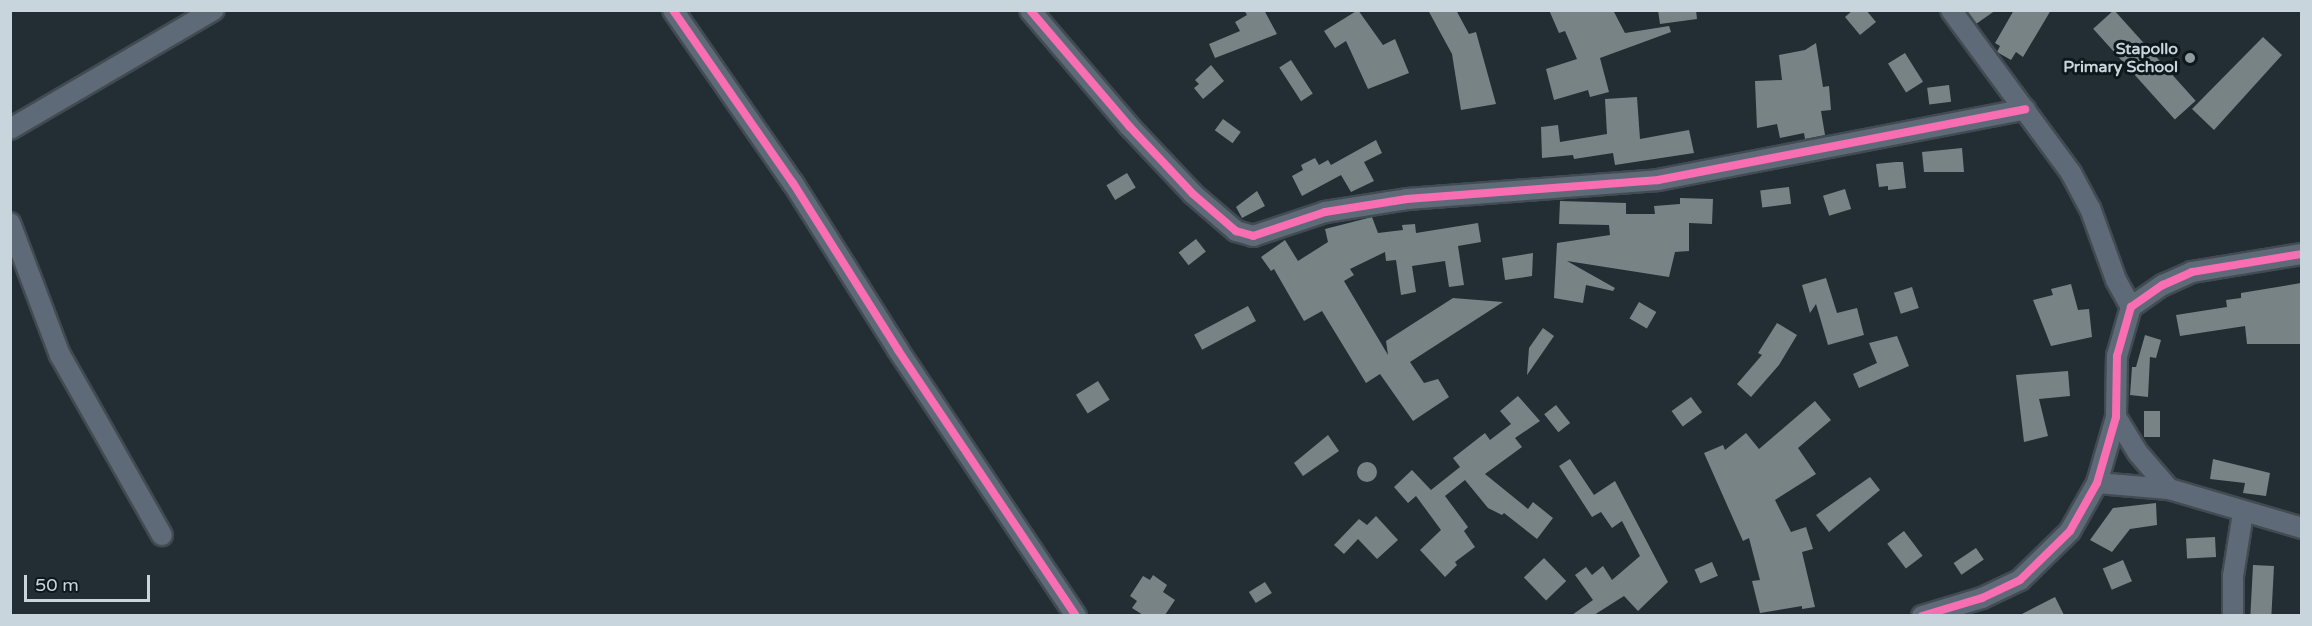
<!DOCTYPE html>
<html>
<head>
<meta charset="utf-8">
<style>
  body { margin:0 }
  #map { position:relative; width:2312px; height:626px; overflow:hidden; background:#232e34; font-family:"Varela Round",sans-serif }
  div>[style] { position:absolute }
  .building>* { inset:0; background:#788386; transform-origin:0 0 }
  .round { border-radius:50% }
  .roads { filter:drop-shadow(2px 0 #424b51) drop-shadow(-2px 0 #424b51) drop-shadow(0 2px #424b51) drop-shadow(0 -2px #424b51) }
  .minor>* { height:20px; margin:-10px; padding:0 10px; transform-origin:10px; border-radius:10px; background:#5f6a78 }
  .cycleway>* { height:8px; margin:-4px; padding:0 4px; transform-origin:4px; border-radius:4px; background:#f96db3 }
  .dots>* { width:16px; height:16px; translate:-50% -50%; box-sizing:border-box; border:3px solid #0e171c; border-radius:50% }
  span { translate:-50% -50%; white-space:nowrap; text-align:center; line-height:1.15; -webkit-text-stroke:6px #0e171c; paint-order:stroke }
  .poi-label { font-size:16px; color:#c8d5dc; font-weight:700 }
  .right { translate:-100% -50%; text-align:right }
  .frame { position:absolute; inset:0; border:12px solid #c8d5dc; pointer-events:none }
  .scale { position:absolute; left:24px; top:575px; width:126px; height:27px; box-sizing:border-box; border:3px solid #c8d5dc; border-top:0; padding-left:8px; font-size:18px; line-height:21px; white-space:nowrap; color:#c8d5dc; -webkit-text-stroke:4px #0e171c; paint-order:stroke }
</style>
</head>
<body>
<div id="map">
  <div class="building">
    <div style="clip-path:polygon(1244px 10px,1264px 10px,1277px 34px,1215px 58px,1209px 44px,1240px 31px,1235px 22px,1247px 15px)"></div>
    <div style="clip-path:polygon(1358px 10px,1383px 45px,1395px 39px,1409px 73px,1368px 89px,1346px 41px,1335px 48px,1324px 31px)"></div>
    <div style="clip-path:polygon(1428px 10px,1456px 10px,1469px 34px,1476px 32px,1496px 104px,1461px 110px,1452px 54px)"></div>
    <div style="clip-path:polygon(1549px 10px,1613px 10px,1625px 33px,1669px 26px,1671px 32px,1600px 58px,1609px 92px,1590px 97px,1588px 90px,1554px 100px,1546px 69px,1577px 59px,1565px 31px,1559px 33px)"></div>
    <div style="clip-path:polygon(1658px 10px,1696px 10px,1697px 19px,1660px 24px)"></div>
    <div style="clip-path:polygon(1853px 10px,1866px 10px,1876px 22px,1860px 35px,1845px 17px)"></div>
    <div style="clip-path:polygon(1966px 10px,1996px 10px,1976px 24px)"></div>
    <div style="clip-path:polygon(2014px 10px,2051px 10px,2023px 57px,2016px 52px,2011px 60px,1997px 52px,2000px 46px,1995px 43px)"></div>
    <div style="left:2114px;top:10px;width:122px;height:28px;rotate:48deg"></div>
    <div style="clip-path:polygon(2263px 37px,2282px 55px,2214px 130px,2192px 109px)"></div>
    <div style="clip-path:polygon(1816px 43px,1823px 87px,1829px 86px,1831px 110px,1821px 111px,1825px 135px,1805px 139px,1804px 133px,1780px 138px,1777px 124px,1757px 128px,1755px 81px,1782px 80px,1779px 55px,1805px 50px)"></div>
    <div style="left:1905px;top:53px;width:34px;height:20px;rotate:58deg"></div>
    <div style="left:1291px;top:60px;width:40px;height:14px;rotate:57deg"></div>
    <div style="clip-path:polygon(1211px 65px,1224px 81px,1203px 99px,1194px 88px,1199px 84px,1195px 80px)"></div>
    <div style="left:1949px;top:85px;width:17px;height:22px;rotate:83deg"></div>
    <div style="clip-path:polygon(1637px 97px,1640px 139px,1689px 130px,1694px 153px,1615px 165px,1613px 153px,1574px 159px,1573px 155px,1542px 158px,1541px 127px,1558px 125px,1560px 142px,1607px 134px,1605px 99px)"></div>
    <div style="left:1223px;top:119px;width:22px;height:14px;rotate:36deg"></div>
    <div style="clip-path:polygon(1376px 140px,1382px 153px,1364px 162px,1374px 181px,1351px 192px,1341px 175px,1302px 196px,1292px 176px,1303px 170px,1301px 165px,1315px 158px,1319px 165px,1328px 160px,1331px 165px)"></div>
    <div style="clip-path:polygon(1962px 148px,1964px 172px,1924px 172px,1922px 152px)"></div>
    <div style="clip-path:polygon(1896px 162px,1903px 162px,1906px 188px,1888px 190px,1888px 186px,1879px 187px,1876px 164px)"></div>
    <div style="left:1127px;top:173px;width:17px;height:24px;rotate:59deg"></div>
    <div style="left:1789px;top:187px;width:17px;height:29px;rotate:83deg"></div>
    <div style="left:1845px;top:189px;width:21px;height:23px;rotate:73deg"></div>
    <div style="clip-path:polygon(1257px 191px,1265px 206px,1242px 218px,1236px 207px)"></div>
    <div style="clip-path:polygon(1680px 198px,1713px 199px,1712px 224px,1689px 223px,1689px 251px,1675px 252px,1669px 277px,1567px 261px,1615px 288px,1613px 291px,1586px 285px,1583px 303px,1554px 298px,1557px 243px,1610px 235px,1609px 225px,1559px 224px,1560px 201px,1626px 203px,1626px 214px,1655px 214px,1654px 206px,1680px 204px)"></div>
    <div style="clip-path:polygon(1372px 217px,1378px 233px,1403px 230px,1402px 225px,1415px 224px,1416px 233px,1478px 223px,1481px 242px,1458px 246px,1464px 285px,1449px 287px,1445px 261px,1412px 266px,1416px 292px,1401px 295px,1396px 260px,1386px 261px,1385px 252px,1350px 269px,1354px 275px,1344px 281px,1388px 355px,1386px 341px,1453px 298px,1503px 302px,1410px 362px,1424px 383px,1438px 379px,1449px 397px,1413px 421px,1380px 374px,1366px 383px,1322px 311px,1304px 321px,1274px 269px,1271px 271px,1261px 257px,1285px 240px,1298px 261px,1328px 242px,1325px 229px)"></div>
    <div style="left:1196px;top:239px;width:16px;height:22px;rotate:52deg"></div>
    <div style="clip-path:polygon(1533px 253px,1532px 276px,1505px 280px,1502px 258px)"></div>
    <div style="clip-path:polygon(1826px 278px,1837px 313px,1857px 308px,1864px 335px,1828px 345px,1816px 304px,1810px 313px,1802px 285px)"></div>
    <div style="clip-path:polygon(2301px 283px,2301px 344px,2247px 344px,2245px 326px,2180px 336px,2176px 315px,2227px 307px,2226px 300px,2241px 298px,2241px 293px)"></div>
    <div style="clip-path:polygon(2071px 284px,2078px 310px,2089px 309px,2092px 337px,2051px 346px,2033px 300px,2053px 295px,2051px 289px)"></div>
    <div style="left:1912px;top:287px;width:22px;height:19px;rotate:72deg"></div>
    <div style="left:1639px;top:302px;width:20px;height:19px;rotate:30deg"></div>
    <div style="left:1248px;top:306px;width:17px;height:61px;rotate:62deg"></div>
    <div style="clip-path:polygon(1777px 323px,1797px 335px,1779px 365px,1751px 397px,1737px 384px,1762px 355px,1758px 353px)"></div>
    <div style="clip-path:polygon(1543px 328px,1554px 336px,1527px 375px,1529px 348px)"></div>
    <div style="clip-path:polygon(2145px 335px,2161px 340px,2156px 358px,2150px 357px,2148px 397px,2130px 395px,2132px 367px,2136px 367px)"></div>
    <div style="clip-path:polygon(1897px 336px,1909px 366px,1859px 388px,1853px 374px,1877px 363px,1869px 343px)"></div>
    <div style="clip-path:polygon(2068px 371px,2070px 396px,2039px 399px,2048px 436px,2024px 442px,2016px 375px)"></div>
    <div style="left:1098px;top:381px;width:22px;height:26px;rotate:58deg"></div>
    <div style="clip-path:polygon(1518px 396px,1540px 421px,1515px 438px,1522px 447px,1485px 474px,1528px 509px,1533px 502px,1553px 518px,1537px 539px,1504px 513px,1502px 515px,1488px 508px,1465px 480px,1445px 496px,1468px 527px,1464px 531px,1475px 547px,1455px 562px,1457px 565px,1445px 577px,1420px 550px,1441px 530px,1416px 496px,1408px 503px,1394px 487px,1412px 470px,1431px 490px,1460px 467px,1453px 458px,1485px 433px,1490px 440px,1511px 424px,1500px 411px)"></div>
    <div style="left:1691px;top:397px;width:19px;height:24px;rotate:54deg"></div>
    <div style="clip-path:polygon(1815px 401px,1831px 420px,1798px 448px,1816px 474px,1775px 500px,1791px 532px,1806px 527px,1813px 549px,1802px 552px,1815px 607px,1802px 609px,1802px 606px,1760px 613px,1752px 581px,1760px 580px,1749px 538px,1743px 541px,1704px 453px,1723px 445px,1725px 450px,1746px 433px,1759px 449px)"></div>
    <div style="left:1556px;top:405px;width:23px;height:15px;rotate:52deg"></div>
    <div style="left:2144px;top:411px;width:16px;height:26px"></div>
    <div style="clip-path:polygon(1328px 435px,1339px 451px,1303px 476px,1294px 463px)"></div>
    <div style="clip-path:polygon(1570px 459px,1594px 495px,1615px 481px,1668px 582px,1638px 611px,1624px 596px,1594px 615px,1572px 615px,1593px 600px,1575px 575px,1586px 567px,1592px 575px,1603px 566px,1612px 580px,1640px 556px,1622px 521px,1612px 528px,1601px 512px,1592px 517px,1559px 466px)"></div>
    <div style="clip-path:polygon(2213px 459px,2270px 473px,2266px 496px,2243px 493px,2245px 483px,2210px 479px)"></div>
    <div class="round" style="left:1357px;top:462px;width:20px;height:20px"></div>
    <div style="clip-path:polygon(1870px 477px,1880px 490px,1829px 532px,1816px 515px)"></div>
    <div style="clip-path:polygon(2156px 503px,2157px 525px,2130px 529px,2112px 552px,2090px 540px,2113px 508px)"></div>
    <div style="clip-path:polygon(1376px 516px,1398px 540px,1377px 559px,1358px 539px,1344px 554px,1334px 545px,1359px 519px,1367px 525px)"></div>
    <div style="left:1904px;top:531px;width:31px;height:21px;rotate:53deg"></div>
    <div style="left:2215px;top:537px;width:20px;height:29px;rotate:87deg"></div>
    <div style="left:1976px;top:548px;width:14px;height:27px;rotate:56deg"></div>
    <div style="left:1544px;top:558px;width:32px;height:28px;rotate:46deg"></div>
    <div style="left:2123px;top:560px;width:23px;height:22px;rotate:67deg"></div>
    <div style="left:1712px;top:562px;width:15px;height:19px;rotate:67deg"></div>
    <div style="left:2253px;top:565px;width:21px;height:50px;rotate:3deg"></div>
    <div style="clip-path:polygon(1153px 575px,1167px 585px,1163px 592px,1175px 600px,1165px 615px,1143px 615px,1132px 608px,1137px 601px,1130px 596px,1143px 576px,1150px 580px)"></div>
    <div style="left:1265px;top:582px;width:13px;height:19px;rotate:58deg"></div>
    <div style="clip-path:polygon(2055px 597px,2064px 615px,2020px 615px)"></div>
  </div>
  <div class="roads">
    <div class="minor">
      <div style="left:673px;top:10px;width:211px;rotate:55.3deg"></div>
      <div style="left:793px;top:183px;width:197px;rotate:57.8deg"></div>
      <div style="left:898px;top:350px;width:320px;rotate:56.2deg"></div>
      <div style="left:1030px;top:10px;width:153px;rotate:49.5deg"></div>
      <div style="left:1129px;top:126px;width:93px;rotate:46.7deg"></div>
      <div style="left:1193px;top:194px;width:57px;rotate:40.7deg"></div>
      <div style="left:1236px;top:231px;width:18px;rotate:16deg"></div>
      <div style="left:1253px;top:236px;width:76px;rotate:-18.4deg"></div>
      <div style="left:1325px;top:212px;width:83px;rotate:-9deg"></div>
      <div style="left:1407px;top:199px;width:252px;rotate:-4.3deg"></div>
      <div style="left:1658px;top:180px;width:374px;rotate:-10.9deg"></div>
      <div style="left:1951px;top:10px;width:202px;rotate:53.6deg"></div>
      <div style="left:2071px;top:173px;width:40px;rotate:62deg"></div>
      <div style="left:2090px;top:208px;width:77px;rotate:70.1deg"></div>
      <div style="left:2116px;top:280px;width:31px;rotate:61deg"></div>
      <div style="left:10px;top:129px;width:236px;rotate:-30.3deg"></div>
      <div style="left:10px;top:223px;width:141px;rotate:69.3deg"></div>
      <div style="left:60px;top:355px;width:207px;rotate:60.5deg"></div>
      <div style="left:2116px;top:417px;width:42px;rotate:58.6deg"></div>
      <div style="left:2138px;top:453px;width:48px;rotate:49.3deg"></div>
      <div style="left:2097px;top:483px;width:72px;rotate:4.8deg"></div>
      <div style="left:2169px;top:489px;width:139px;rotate:16.3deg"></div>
      <div style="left:1922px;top:616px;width:63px;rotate:-16.7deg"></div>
      <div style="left:1982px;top:598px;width:42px;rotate:-25.3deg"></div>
      <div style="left:2020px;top:580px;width:70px;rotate:-44.4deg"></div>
      <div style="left:2070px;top:531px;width:55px;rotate:-60.6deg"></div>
      <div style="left:2097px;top:483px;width:69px;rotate:-73.9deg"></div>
      <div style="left:2116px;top:417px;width:61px;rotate:-89.1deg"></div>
      <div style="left:2117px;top:356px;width:51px;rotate:-74.1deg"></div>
      <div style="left:2131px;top:307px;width:39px;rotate:-35deg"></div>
      <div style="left:2163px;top:285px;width:32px;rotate:-24deg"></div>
      <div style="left:2192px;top:272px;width:111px;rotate:-9.3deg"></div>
      <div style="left:2233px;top:616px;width:40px;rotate:-90deg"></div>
      <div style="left:2233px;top:576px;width:64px;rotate:-81deg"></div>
    </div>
  </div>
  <div class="cycleway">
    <div style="left:673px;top:10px;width:211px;rotate:55.3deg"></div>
    <div style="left:793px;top:183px;width:197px;rotate:57.8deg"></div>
    <div style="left:898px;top:350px;width:320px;rotate:56.2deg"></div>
    <div style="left:1030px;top:10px;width:153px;rotate:49.5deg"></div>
    <div style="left:1129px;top:126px;width:93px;rotate:46.7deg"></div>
    <div style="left:1193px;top:194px;width:57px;rotate:40.7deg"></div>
    <div style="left:1236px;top:231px;width:18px;rotate:16deg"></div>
    <div style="left:1253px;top:236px;width:76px;rotate:-18.4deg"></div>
    <div style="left:1325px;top:212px;width:83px;rotate:-9deg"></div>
    <div style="left:1407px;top:199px;width:252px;rotate:-4.3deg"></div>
    <div style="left:1658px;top:180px;width:374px;rotate:-10.9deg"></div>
    <div style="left:1922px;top:616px;width:63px;rotate:-16.7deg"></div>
    <div style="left:1982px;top:598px;width:42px;rotate:-25.3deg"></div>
    <div style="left:2020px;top:580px;width:70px;rotate:-44.4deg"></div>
    <div style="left:2070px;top:531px;width:55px;rotate:-60.6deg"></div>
    <div style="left:2097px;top:483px;width:69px;rotate:-73.9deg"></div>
    <div style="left:2116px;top:417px;width:61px;rotate:-89.1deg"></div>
    <div style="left:2117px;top:356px;width:51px;rotate:-74.1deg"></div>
    <div style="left:2131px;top:307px;width:39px;rotate:-35deg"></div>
    <div style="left:2163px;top:285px;width:32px;rotate:-24deg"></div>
    <div style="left:2192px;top:272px;width:111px;rotate:-9.3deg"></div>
  </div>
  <div class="dots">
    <div style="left:2190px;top:58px;background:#8e9ba1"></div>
  </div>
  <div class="poi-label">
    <span class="right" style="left:2178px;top:58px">Stapollo<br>Primary School</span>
  </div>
  <div class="frame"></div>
  <div class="scale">50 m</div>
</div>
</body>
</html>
